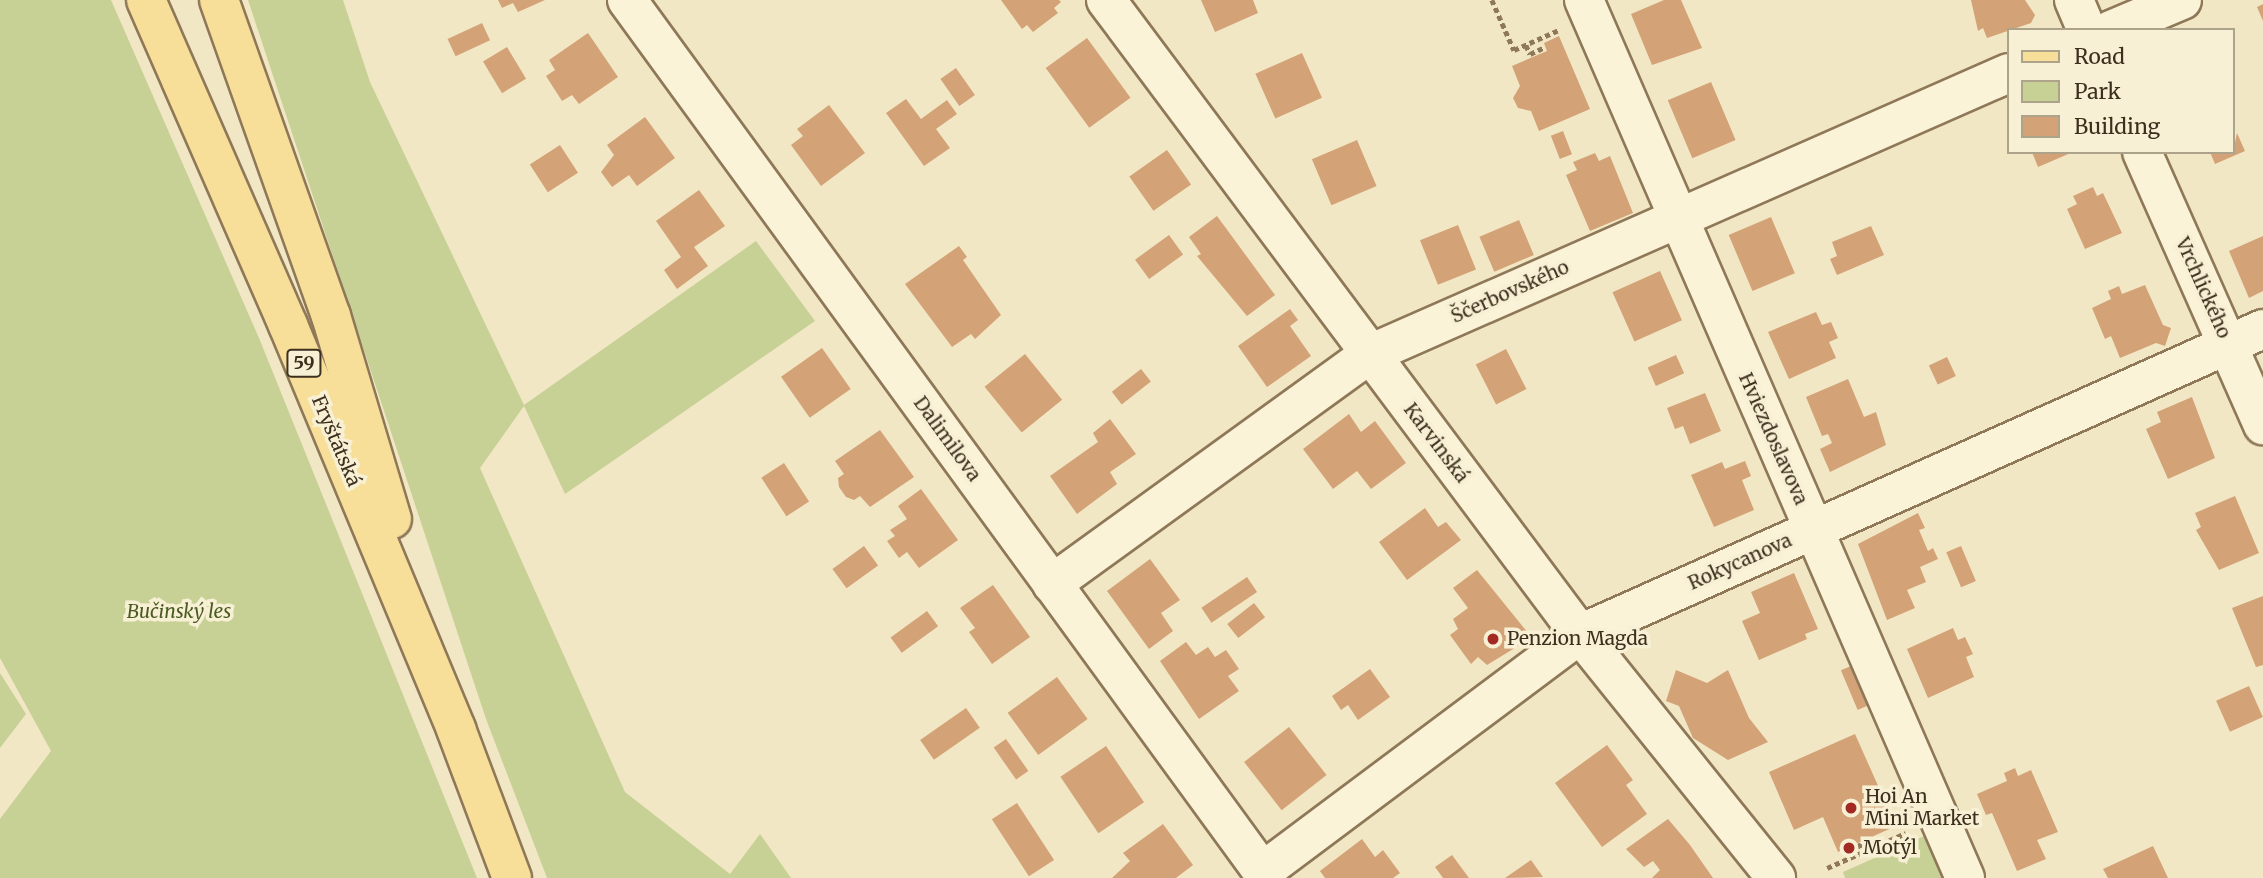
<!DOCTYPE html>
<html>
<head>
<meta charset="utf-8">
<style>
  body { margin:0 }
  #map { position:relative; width:2263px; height:878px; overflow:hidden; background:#f2e7c4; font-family:Merriweather,serif }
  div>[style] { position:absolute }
  .green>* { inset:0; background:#c7d196 }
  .building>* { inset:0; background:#d3a277; transform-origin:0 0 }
  .path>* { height:4.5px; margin-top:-2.25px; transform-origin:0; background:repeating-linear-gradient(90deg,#8e7858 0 5px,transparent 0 8.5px) }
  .roads { filter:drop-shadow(2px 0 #8e7858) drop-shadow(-2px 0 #8e7858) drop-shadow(0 2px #8e7858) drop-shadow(0 -2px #8e7858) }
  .minor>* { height:38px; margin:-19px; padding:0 19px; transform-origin:19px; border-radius:19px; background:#fbf3d8 }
  .major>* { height:38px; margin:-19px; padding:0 19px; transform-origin:19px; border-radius:19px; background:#f7df99 }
  .dots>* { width:19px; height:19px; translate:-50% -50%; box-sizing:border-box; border:4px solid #f8f0d4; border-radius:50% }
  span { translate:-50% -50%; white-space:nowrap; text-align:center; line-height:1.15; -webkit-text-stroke:7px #f8f0d4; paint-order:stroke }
  .shield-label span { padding:2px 5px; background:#f8f0d4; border:2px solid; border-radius:5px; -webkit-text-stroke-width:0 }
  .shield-label { font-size:18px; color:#3d2f1e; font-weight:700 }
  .street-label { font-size:19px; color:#3d2f1e }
  .park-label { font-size:19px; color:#495b23; font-style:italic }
  .poi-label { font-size:19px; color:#3d2f1e }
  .left { translate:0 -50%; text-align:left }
  .legend { position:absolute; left:2007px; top:28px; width:228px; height:126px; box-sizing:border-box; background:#f8f0d4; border:2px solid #ada38b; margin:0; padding:9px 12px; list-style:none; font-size:21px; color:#3d2f1e }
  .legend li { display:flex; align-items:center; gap:14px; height:35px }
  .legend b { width:35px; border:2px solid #ada38b }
</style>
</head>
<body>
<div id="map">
  <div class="green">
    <div style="clip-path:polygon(0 0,111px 0,259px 338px,477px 878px,0 878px,0 819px,51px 751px,0 658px)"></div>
    <div style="clip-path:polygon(248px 0,343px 0,370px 82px,524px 405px,756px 241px,815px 321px,565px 494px,524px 406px,480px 468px,625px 792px,730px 874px,760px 834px,791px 878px,547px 878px,486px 719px)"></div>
    <div style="clip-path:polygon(0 673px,26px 714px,0 748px)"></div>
    <div style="clip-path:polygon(1931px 833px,1951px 878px,1845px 878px,1843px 872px)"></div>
  </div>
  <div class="building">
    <div style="clip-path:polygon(498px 0,545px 0,518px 12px,513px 3px,502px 8px)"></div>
    <div style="clip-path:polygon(1001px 0,1059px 0,1061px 2px,1054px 8px,1058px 13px,1033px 32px,1027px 25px,1022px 29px)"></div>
    <div style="clip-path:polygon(1201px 0,1253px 0,1258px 13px,1215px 32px)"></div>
    <div style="clip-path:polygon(1664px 0,1681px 0,1702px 48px,1652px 65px,1631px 14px)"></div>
    <div style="clip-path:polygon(1971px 0,2025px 0,2035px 15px,2031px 23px,1987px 38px,1983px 28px,1978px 31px)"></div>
    <div style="clip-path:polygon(2263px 4px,2263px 21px,2257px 7px)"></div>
    <div style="left:482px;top:23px;width:19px;height:38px;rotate:65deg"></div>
    <div style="clip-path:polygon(588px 33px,618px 77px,579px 104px,572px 95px,562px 101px,546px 76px,555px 70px,549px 60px)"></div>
    <div style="clip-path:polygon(1559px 36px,1590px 109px,1539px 131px,1531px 111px,1518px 108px,1513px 98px,1520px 86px,1512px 66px,1547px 51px,1544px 43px)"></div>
    <div style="left:1087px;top:38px;width:74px;height:51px;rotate:54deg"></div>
    <div style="left:507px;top:47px;width:37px;height:28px;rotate:59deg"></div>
    <div style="left:1302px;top:53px;width:49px;height:51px;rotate:66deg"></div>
    <div style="left:956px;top:68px;width:33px;height:19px;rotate:55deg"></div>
    <div style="left:1711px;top:82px;width:63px;height:47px;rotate:67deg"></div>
    <div style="clip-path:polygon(906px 99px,921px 119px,947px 100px,957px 114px,936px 129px,950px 148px,924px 166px,886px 113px)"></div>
    <div style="clip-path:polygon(829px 105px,865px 153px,821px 186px,791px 145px,803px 136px,797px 129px)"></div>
    <div style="clip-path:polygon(645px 117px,675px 158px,637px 186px,629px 175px,612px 187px,601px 172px,614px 155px,607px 145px)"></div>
    <div style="left:1563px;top:131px;width:25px;height:13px;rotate:69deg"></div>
    <div style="clip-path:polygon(2237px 133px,2245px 151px,2215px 164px,2210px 152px,2233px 152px)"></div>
    <div style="left:1357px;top:140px;width:50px;height:49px;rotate:67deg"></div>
    <div style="left:560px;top:145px;width:33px;height:36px;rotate:57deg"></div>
    <div style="left:1167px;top:150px;width:42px;height:46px;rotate:55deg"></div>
    <div style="clip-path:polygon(2032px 152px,2073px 152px,2038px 167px)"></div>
    <div style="clip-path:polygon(1595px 153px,1599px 161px,1610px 156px,1633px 213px,1590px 231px,1566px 175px,1577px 170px,1573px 162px)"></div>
    <div style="clip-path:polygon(2093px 187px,2097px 196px,2103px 193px,2122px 233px,2085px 249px,2067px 209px,2077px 204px,2073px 196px)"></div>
    <div style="clip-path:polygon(699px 190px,725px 226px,694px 247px,708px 266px,677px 289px,664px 270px,681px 257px,656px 221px)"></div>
    <div style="clip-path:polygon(1217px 216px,1275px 295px,1247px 316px,1197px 256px,1201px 254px,1189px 237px)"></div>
    <div style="left:1771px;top:217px;width:61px;height:46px;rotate:67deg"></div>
    <div style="left:1519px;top:220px;width:38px;height:43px;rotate:67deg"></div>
    <div style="left:1458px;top:225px;width:48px;height:41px;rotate:68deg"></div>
    <div style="clip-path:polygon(1871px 226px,1884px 255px,1837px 275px,1830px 259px,1837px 256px,1832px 242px)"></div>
    <div style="left:1169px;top:235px;width:24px;height:42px;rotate:54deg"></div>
    <div style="clip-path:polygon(2263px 236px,2263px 291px,2249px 298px,2229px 251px)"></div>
    <div style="clip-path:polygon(959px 246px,967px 257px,963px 260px,1001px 315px,975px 339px,971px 334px,952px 347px,905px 284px)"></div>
    <div style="left:1660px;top:271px;width:54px;height:52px;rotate:66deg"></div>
    <div style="clip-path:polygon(2145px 285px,2163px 325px,2171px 328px,2165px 346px,2156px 343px,2120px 358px,2111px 336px,2105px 339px,2092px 308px,2111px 299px,2108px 291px,2119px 286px,2122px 294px)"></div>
    <div style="clip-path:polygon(1290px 309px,1298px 320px,1290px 326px,1311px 356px,1267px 387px,1238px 346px)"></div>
    <div style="clip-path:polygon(1816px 312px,1822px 325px,1831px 322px,1838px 338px,1829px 342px,1836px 358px,1789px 379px,1768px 332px)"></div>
    <div style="left:822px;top:348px;width:50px;height:50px;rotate:55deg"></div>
    <div style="left:1506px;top:349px;width:45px;height:34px;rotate:63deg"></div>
    <div style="left:1025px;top:354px;width:59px;height:52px;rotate:51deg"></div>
    <div style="left:1676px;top:355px;width:20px;height:31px;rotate:66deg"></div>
    <div style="left:1947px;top:357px;width:21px;height:20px;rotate:65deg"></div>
    <div style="left:1141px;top:369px;width:16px;height:37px;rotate:52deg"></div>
    <div style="clip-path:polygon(1848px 379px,1864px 417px,1876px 412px,1886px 445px,1830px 472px,1820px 449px,1832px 443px,1828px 434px,1822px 436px,1806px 397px)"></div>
    <div style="clip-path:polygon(1705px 393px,1721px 431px,1690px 444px,1683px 426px,1675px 429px,1667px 408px)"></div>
    <div style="clip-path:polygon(2192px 397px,2215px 458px,2168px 479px,2146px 429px,2161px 422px,2157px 412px)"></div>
    <div style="clip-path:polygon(1349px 414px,1361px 432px,1375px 421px,1406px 463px,1371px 489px,1357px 471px,1333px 489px,1303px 449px)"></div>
    <div style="clip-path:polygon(1110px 419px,1136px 454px,1110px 472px,1117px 484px,1077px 514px,1050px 476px,1098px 442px,1093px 433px)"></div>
    <div style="clip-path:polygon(880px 430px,914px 477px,870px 507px,860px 496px,854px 500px,846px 497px,839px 487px,838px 478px,844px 474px,835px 461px)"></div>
    <div style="clip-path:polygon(1745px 461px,1751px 476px,1742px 480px,1754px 510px,1714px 527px,1691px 475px,1722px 462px,1725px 469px)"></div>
    <div style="left:784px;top:463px;width:46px;height:27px;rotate:57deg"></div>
    <div style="clip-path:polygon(921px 489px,958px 540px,919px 568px,907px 552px,899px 558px,887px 541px,895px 536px,890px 530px,907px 519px,898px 506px)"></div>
    <div style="clip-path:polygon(2235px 496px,2259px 553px,2219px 570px,2196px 530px,2201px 527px,2195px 513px)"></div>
    <div style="clip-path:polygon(1425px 508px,1438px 527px,1446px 522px,1461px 540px,1407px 580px,1379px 542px)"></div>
    <div style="clip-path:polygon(1918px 513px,1925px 528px,1919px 530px,1928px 551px,1933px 548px,1938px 559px,1920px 567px,1926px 582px,1907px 590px,1915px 608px,1887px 620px,1858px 544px)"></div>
    <div style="left:864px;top:546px;width:24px;height:39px;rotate:54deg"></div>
    <div style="left:1961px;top:546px;width:38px;height:16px;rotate:67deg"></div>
    <div style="clip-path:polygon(1150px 559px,1180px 600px,1161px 613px,1173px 631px,1149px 649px,1107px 591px)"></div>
    <div style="clip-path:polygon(1477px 570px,1528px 633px,1523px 643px,1487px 665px,1478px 657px,1471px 664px,1450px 635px,1458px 629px,1453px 619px,1468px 608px,1453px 588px)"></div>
    <div style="clip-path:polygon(1794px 573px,1818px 629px,1805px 634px,1807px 639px,1759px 660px,1742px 621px,1760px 613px,1751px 592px)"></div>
    <div style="left:1247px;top:577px;width:18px;height:55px;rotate:56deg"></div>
    <div style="clip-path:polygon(993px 585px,1030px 637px,992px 664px,969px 632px,975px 628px,960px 608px)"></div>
    <div style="clip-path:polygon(2263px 596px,2263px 665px,2256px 667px,2232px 608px)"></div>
    <div style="left:1254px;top:603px;width:18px;height:34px;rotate:52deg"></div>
    <div style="left:927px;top:611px;width:19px;height:45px;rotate:54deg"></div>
    <div style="clip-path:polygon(1953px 628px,1958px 640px,1965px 637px,1973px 654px,1966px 657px,1974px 677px,1928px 698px,1907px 649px)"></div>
    <div style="clip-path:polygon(1186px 642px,1196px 655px,1208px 647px,1215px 657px,1226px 650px,1239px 669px,1228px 676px,1239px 691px,1199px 719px,1160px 661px)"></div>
    <div style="left:1851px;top:666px;width:43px;height:11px;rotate:67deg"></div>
    <div style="clip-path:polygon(1370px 669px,1390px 697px,1358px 720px,1348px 705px,1341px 710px,1332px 696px)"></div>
    <div style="clip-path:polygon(1676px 670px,1707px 683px,1728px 670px,1749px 718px,1768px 742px,1728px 760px,1693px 738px,1679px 706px,1666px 701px)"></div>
    <div style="left:1057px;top:677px;width:52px;height:61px;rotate:54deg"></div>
    <div style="left:2249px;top:686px;width:34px;height:36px;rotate:66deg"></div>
    <div style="left:966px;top:708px;width:24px;height:56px;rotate:55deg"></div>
    <div style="left:1289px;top:727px;width:61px;height:57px;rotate:52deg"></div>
    <div style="clip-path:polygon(1855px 734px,1896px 826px,1838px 852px,1823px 817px,1794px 830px,1769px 772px)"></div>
    <div style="left:1006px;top:739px;width:39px;height:15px;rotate:55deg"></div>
    <div style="clip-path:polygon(1607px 745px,1633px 780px,1626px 785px,1647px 814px,1602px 847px,1555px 783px)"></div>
    <div style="left:1106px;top:746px;width:68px;height:55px;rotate:56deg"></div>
    <div style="clip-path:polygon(2015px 768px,2018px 776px,2031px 770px,2058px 832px,2037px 840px,2046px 859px,2017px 871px,1992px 813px,1986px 815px,1977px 794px,2007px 781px,2004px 773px)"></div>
    <div style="left:1017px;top:803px;width:68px;height:30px;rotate:57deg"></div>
    <div style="clip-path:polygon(1668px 819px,1690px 845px,1713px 878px,1652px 878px,1660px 870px,1653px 861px,1644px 867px,1626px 849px)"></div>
    <div style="clip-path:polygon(1163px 824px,1193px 865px,1176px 878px,1112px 878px,1130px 861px,1123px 853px)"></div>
    <div style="clip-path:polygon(1362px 839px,1375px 857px,1383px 850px,1400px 873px,1393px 878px,1325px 878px,1320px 871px)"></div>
    <div style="clip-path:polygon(2153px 846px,2168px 878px,2108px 878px,2103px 869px)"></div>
    <div style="clip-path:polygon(1452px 855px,1469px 878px,1443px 878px,1435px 867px)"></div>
    <div style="clip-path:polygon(1531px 860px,1543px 877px,1505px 878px)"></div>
  </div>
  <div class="path">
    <div style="left:1492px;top:0;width:55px;rotate:66.3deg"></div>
    <div style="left:1514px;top:50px;width:49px;rotate:-24deg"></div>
    <div style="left:1526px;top:45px;width:10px;rotate:66deg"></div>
    <div style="left:1530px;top:54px;width:17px;rotate:-25deg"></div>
    <div style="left:1859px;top:843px;width:10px;rotate:66deg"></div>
    <div style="left:1827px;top:868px;width:86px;rotate:-23.9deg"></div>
  </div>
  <div class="roads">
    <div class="minor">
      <div style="left:627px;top:0;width:1087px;rotate:53.91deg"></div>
      <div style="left:1106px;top:0;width:792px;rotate:53.22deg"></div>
      <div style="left:1580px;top:634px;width:313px;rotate:51.2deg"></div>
      <div style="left:1584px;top:0;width:957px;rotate:66.54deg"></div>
      <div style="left:2074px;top:0;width:33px;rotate:67deg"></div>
      <div style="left:2111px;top:30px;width:77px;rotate:-22.9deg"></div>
      <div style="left:2142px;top:152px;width:299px;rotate:66.1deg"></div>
      <div style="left:1052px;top:584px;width:392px;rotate:-35.9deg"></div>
      <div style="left:1370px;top:354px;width:698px;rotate:-23.74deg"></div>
      <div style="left:1262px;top:872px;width:397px;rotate:-36.8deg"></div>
      <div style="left:1580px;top:634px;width:748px;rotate:-24.06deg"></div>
    </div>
    <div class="major">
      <div style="left:146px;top:0;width:355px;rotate:66.4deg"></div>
      <div style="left:288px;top:325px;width:438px;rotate:67.4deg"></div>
      <div style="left:456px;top:729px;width:159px;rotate:69.4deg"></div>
      <div style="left:219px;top:0;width:335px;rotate:70.5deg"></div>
      <div style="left:331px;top:316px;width:212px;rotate:73.3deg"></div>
    </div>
  </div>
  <div class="dots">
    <div style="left:1493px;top:639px;background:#a22a23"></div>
    <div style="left:1851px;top:808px;background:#a22a23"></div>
    <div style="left:1849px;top:848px;background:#a22a23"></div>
  </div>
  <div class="shield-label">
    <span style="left:304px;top:363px">59</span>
  </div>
  <div class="street-label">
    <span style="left:2203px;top:288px;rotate:66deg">Vrchlického</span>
    <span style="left:1510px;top:292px;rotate:-24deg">Ščerbovského</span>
    <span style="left:947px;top:439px;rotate:54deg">Dalimilova</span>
    <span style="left:1773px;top:439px;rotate:66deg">Hviezdoslavova</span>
    <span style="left:336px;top:441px;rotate:67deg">Fryštátská</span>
    <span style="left:1436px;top:443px;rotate:53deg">Karvinská</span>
    <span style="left:1740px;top:562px;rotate:-24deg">Rokycanova</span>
  </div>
  <div class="park-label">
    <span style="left:179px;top:612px">Bučinský les</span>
  </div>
  <div class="poi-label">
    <span class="left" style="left:1507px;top:639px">Penzion Magda</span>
    <span class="left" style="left:1865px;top:808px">Hoi An<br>Mini Market</span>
    <span class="left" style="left:1863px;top:848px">Motýl</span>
  </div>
  <ul class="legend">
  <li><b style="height:9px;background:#f7df99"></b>Road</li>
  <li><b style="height:19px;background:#c7d196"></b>Park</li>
  <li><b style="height:19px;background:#d3a277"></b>Building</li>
  </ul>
</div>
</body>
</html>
